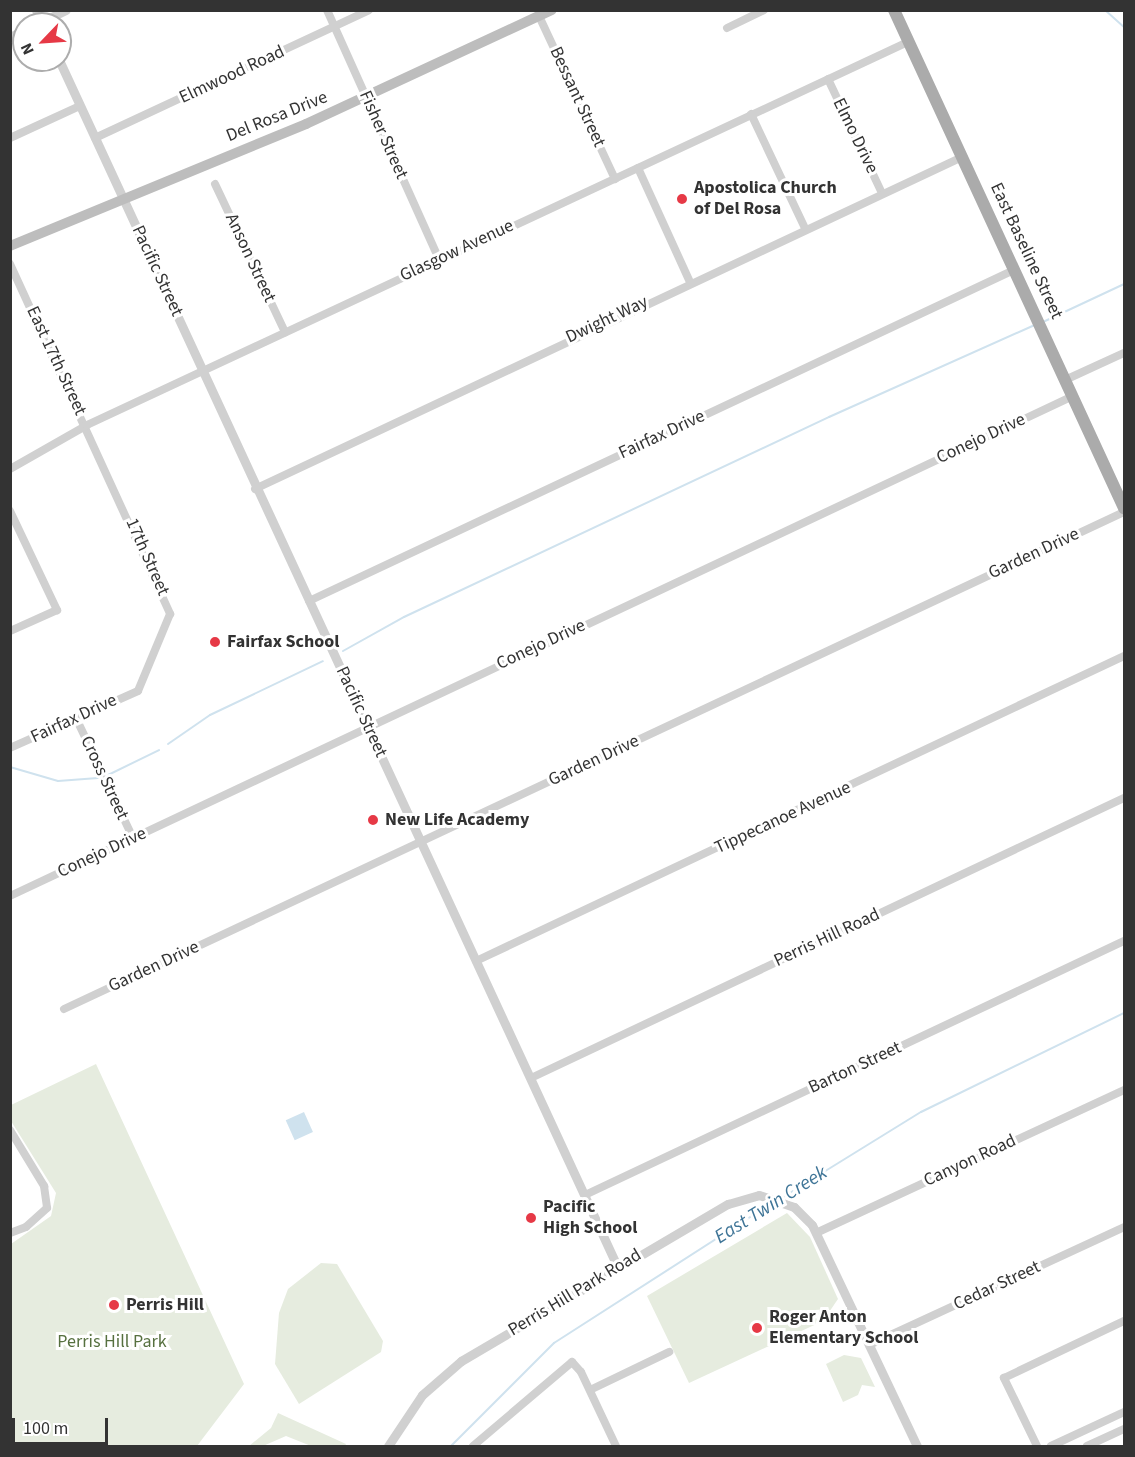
<!DOCTYPE html>
<html>
<head>
<meta charset="utf-8">
<style>
  body { margin:0 }
  #map { position:relative; width:1135px; height:1457px; overflow:hidden; background:#fff; font-family:"Source Sans 3",sans-serif }
  div>[style] { position:absolute }
  .green>* { inset:0; background:#e6ecdf }
  .water>* { inset:0; background:#cfe2ee; transform-origin:0 0 }
  .stream>* { height:2px; margin:-1px; padding:0 1px; transform-origin:1px; border-radius:1px; background:#cfe2ee }
  .minor>* { height:8px; margin:-4px; padding:0 4px; transform-origin:4px; border-radius:4px; background:#d0d0d0 }
  .tertiary>* { height:9px; margin:-4.5px; padding:0 4.5px; transform-origin:4.5px; border-radius:4.5px; background:#d0d0d0 }
  .secondary>* { height:10px; margin:-5px; padding:0 5px; transform-origin:5px; border-radius:5px; background:#bdbdbd }
  .primary>* { height:12px; margin:-6px; padding:0 6px; transform-origin:6px; border-radius:6px; background:#ababab }
  .dots>* { width:16px; height:16px; translate:-50% -50%; box-sizing:border-box; border:3px solid #fff; border-radius:50% }
  span { translate:-50% -50%; white-space:nowrap; text-align:center; line-height:1.15; -webkit-text-stroke:6px #fff; paint-order:stroke }
  .street-label { font-size:18px; color:#333 }
  .poi-label { font-size:18px; color:#333; font-weight:700 }
  .left { translate:0 -50%; text-align:left }
  .park-label { font-size:18px; color:#56703f }
  .water-label { font-size:20px; color:#3f7597; font-style:italic }
  .frame { position:absolute; inset:0; border:12px solid #333; pointer-events:none }
  .north { position:absolute; left:12px; top:12px; width:60px; height:60px; box-sizing:border-box; background:#fff; border:2px solid #adadad; border-radius:50%; rotate:245deg; font-size:16px; font-weight:700; line-height:24px; text-align:center; color:#333 }
  .north::after { content:''; display:block; margin:auto; width:21px; height:27px; background:#e63946; clip-path:polygon(50% 0,100% 100%,50% 72%,0 100%) }
  .scale { position:absolute; left:12px; top:1418px; width:96px; height:27px; box-sizing:border-box; border:3px solid #333; border-top:0; padding-left:8px; font-size:18px; line-height:21px; white-space:nowrap; color:#333; -webkit-text-stroke:4px #fff; paint-order:stroke }
</style>
</head>
<body>
<div id="map">
  <div class="green">
    <div style="clip-path:polygon(96px 1064px,244px 1384px,197px 1446px,11px 1446px,11px 1244px,51px 1216px,56px 1193px,11px 1121px,11px 1105px)"></div>
    <div style="clip-path:polygon(787px 1213px,810px 1237px,838px 1299px,823px 1321px,689px 1383px,647px 1296px)"></div>
    <div style="clip-path:polygon(321px 1263px,337px 1264px,383px 1341px,381px 1352px,299px 1404px,275px 1364px,279px 1313px,288px 1289px)"></div>
    <div style="clip-path:polygon(844px 1355px,861px 1358px,875px 1387px,862px 1385px,858px 1395px,843px 1402px,826px 1364px)"></div>
    <div style="clip-path:polygon(278px 1413px,346px 1444px,345px 1446px,311px 1446px,286px 1436px,263px 1446px,249px 1446px,271px 1428px)"></div>
  </div>
  <div class="water">
    <div style="left:304px;top:1112px;width:22px;height:20px;rotate:66deg"></div>
  </div>
  <div class="stream">
    <div style="left:1105px;top:10px;width:25px;rotate:42deg"></div>
    <div style="left:1043px;top:322px;width:89px;rotate:-25.1deg"></div>
    <div style="left:343px;top:651px;width:70px;rotate:-29.1deg"></div>
    <div style="left:404px;top:617px;width:470px;rotate:-25.2deg"></div>
    <div style="left:829px;top:417px;width:226px;rotate:-24.1deg"></div>
    <div style="left:168px;top:744px;width:51px;rotate:-34.6deg"></div>
    <div style="left:210px;top:715px;width:125px;rotate:-25.5deg"></div>
    <div style="left:10px;top:767px;width:50px;rotate:16.3deg"></div>
    <div style="left:58px;top:781px;width:40px;rotate:-4.3deg"></div>
    <div style="left:106px;top:776px;width:59px;rotate:-26.1deg"></div>
    <div style="left:780px;top:1199px;width:166px;rotate:-31.7deg"></div>
    <div style="left:921px;top:1112px;width:226px;rotate:-26deg"></div>
    <div style="left:451px;top:1446px;width:146px;rotate:-45deg"></div>
    <div style="left:554px;top:1343px;width:259px;rotate:-32.7deg"></div>
  </div>
  <div class="minor">
    <div style="left:327px;top:10px;width:273px;rotate:65.8deg"></div>
    <div style="left:539px;top:16px;width:180px;rotate:65deg"></div>
    <div style="left:727px;top:28px;width:41px;rotate:-25.9deg"></div>
    <div style="left:828px;top:79px;width:126px;rotate:64.7deg"></div>
    <div style="left:751px;top:114px;width:126px;rotate:64.7deg"></div>
    <div style="left:10px;top:138px;width:77px;rotate:-24.6deg"></div>
    <div style="left:95px;top:138px;width:302px;rotate:-25deg"></div>
    <div style="left:638px;top:168px;width:125px;rotate:65.5deg"></div>
    <div style="left:215px;top:184px;width:164px;rotate:64.7deg"></div>
    <div style="left:10px;top:264px;width:385px;rotate:65.4deg"></div>
    <div style="left:170px;top:614px;width:83px;rotate:112.6deg"></div>
    <div style="left:138px;top:691px;width:140px;rotate:156deg"></div>
    <div style="left:1065px;top:380px;width:65px;rotate:-24.6deg"></div>
    <div style="left:10px;top:469px;width:89px;rotate:-29.7deg"></div>
    <div style="left:87px;top:425px;width:906px;rotate:-25.01deg"></div>
    <div style="left:255px;top:489px;width:781px;rotate:-25.15deg"></div>
    <div style="left:10px;top:511px;width:110px;rotate:64.6deg"></div>
    <div style="left:57px;top:610px;width:51px;rotate:155.9deg"></div>
    <div style="left:309px;top:601px;width:779px;rotate:-25.15deg"></div>
    <div style="left:76px;top:718px;width:133px;rotate:64.6deg"></div>
    <div style="left:10px;top:896px;width:1175px;rotate:-25.19deg"></div>
    <div style="left:476px;top:961px;width:716px;rotate:-25.21deg"></div>
    <div style="left:64px;top:1009px;width:1171px;rotate:-25.12deg"></div>
    <div style="left:531px;top:1078px;width:656px;rotate:-25.28deg"></div>
    <div style="left:10px;top:1130px;width:66px;rotate:58.7deg"></div>
    <div style="left:44px;top:1186px;width:22px;rotate:82deg"></div>
    <div style="left:47px;top:1208px;width:28px;rotate:138deg"></div>
    <div style="left:26px;top:1227px;width:17px;rotate:159deg"></div>
    <div style="left:585px;top:1195px;width:596px;rotate:-25.23deg"></div>
    <div style="left:816px;top:1233px;width:340px;rotate:-24.9deg"></div>
    <div style="left:869px;top:1345px;width:281px;rotate:-24.8deg"></div>
    <div style="left:590px;top:1390px;width:88px;rotate:-25.7deg"></div>
    <div style="left:473px;top:1446px;width:130px;rotate:-40.3deg"></div>
    <div style="left:572px;top:1362px;width:13px;rotate:48deg"></div>
    <div style="left:581px;top:1372px;width:82px;rotate:64.7deg"></div>
    <div style="left:1037px;top:1446px;width:76px;rotate:-115.9deg"></div>
    <div style="left:1004px;top:1378px;width:133px;rotate:-25.4deg"></div>
    <div style="left:1051px;top:1446px;width:81px;rotate:-25deg"></div>
    <div style="left:1087px;top:1446px;width:41px;rotate:-24.7deg"></div>
  </div>
  <div class="tertiary">
    <div style="left:36px;top:10px;width:15px;rotate:67deg"></div>
    <div style="left:37px;top:24px;width:32px;rotate:-26deg"></div>
    <div style="left:10px;top:37px;width:16px;rotate:-27deg"></div>
    <div style="left:59px;top:60px;width:1329px;rotate:65.17deg"></div>
    <div style="left:388px;top:1446px;width:61px;rotate:-56.3deg"></div>
    <div style="left:422px;top:1395px;width:52px;rotate:-41.1deg"></div>
    <div style="left:461px;top:1361px;width:310px;rotate:-30.5deg"></div>
    <div style="left:728px;top:1204px;width:32px;rotate:-16deg"></div>
    <div style="left:759px;top:1195px;width:37px;rotate:19deg"></div>
    <div style="left:794px;top:1207px;width:25px;rotate:45deg"></div>
    <div style="left:812px;top:1225px;width:245px;rotate:64.6deg"></div>
  </div>
  <div class="secondary">
    <div style="left:10px;top:246px;width:320px;rotate:-22.4deg"></div>
    <div style="left:306px;top:124px;width:271px;rotate:-24.9deg"></div>
  </div>
  <div class="primary">
    <div style="left:894px;top:10px;width:549px;rotate:65.21deg"></div>
  </div>
  <div class="dots">
    <div style="left:682px;top:199px;background:#e63946"></div>
    <div style="left:215px;top:642px;background:#e63946"></div>
    <div style="left:373px;top:820px;background:#e63946"></div>
    <div style="left:531px;top:1218px;background:#e63946"></div>
    <div style="left:114px;top:1305px;background:#e63946"></div>
    <div style="left:757px;top:1328px;background:#e63946"></div>
  </div>
  <div class="street-label">
    <span style="left:232px;top:75px;rotate:-25deg">Elmwood Road</span>
    <span style="left:577px;top:97px;rotate:65deg">Bessant Street</span>
    <span style="left:277px;top:117px;rotate:-22deg">Del Rosa Drive</span>
    <span style="left:383px;top:135px;rotate:66deg">Fisher Street</span>
    <span style="left:855px;top:136px;rotate:64deg">Elmo Drive</span>
    <span style="left:457px;top:251px;rotate:-25deg">Glasgow Avenue</span>
    <span style="left:1026px;top:251px;rotate:65deg">East Baseline Street</span>
    <span style="left:250px;top:258px;rotate:65deg">Anson Street</span>
    <span style="left:157px;top:271px;rotate:65deg">Pacific Street</span>
    <span style="left:607px;top:320px;rotate:-25deg">Dwight Way</span>
    <span style="left:56px;top:361px;rotate:65deg">East 17th Street</span>
    <span style="left:662px;top:435px;rotate:-25deg">Fairfax Drive</span>
    <span style="left:981px;top:439px;rotate:-25deg">Conejo Drive</span>
    <span style="left:1034px;top:554px;rotate:-25deg">Garden Drive</span>
    <span style="left:147px;top:557px;rotate:66deg">17th Street</span>
    <span style="left:541px;top:645px;rotate:-25deg">Conejo Drive</span>
    <span style="left:361px;top:712px;rotate:65deg">Pacific Street</span>
    <span style="left:74px;top:719px;rotate:-25deg">Fairfax Drive</span>
    <span style="left:594px;top:761px;rotate:-25deg">Garden Drive</span>
    <span style="left:104px;top:778px;rotate:65deg">Cross Street</span>
    <span style="left:783px;top:818px;rotate:-25deg">Tippecanoe Avenue</span>
    <span style="left:102px;top:853px;rotate:-25deg">Conejo Drive</span>
    <span style="left:827px;top:938px;rotate:-25deg">Perris Hill Road</span>
    <span style="left:154px;top:967px;rotate:-25deg">Garden Drive</span>
    <span style="left:855px;top:1068px;rotate:-25deg">Barton Street</span>
    <span style="left:970px;top:1161px;rotate:-25deg">Canyon Road</span>
    <span style="left:997px;top:1286px;rotate:-25deg">Cedar Street</span>
    <span style="left:575px;top:1293px;rotate:-31deg">Perris Hill Park Road</span>
  </div>
  <div class="poi-label">
    <span class="left" style="left:694px;top:199px">Apostolica Church<br>of Del Rosa</span>
    <span class="left" style="left:227px;top:642px">Fairfax School</span>
    <span class="left" style="left:385px;top:820px">New Life Academy</span>
    <span class="left" style="left:543px;top:1218px">Pacific<br>High School</span>
    <span class="left" style="left:126px;top:1305px">Perris Hill</span>
    <span class="left" style="left:769px;top:1328px">Roger Anton<br>Elementary School</span>
  </div>
  <div class="park-label">
    <span style="left:112px;top:1342px">Perris Hill Park</span>
  </div>
  <div class="water-label">
    <span style="left:771px;top:1205px;rotate:-32deg">East Twin Creek</span>
  </div>
  <div class="frame"></div>
  <div class="north">N</div>
  <div class="scale">100 m</div>
</div>
</body>
</html>
